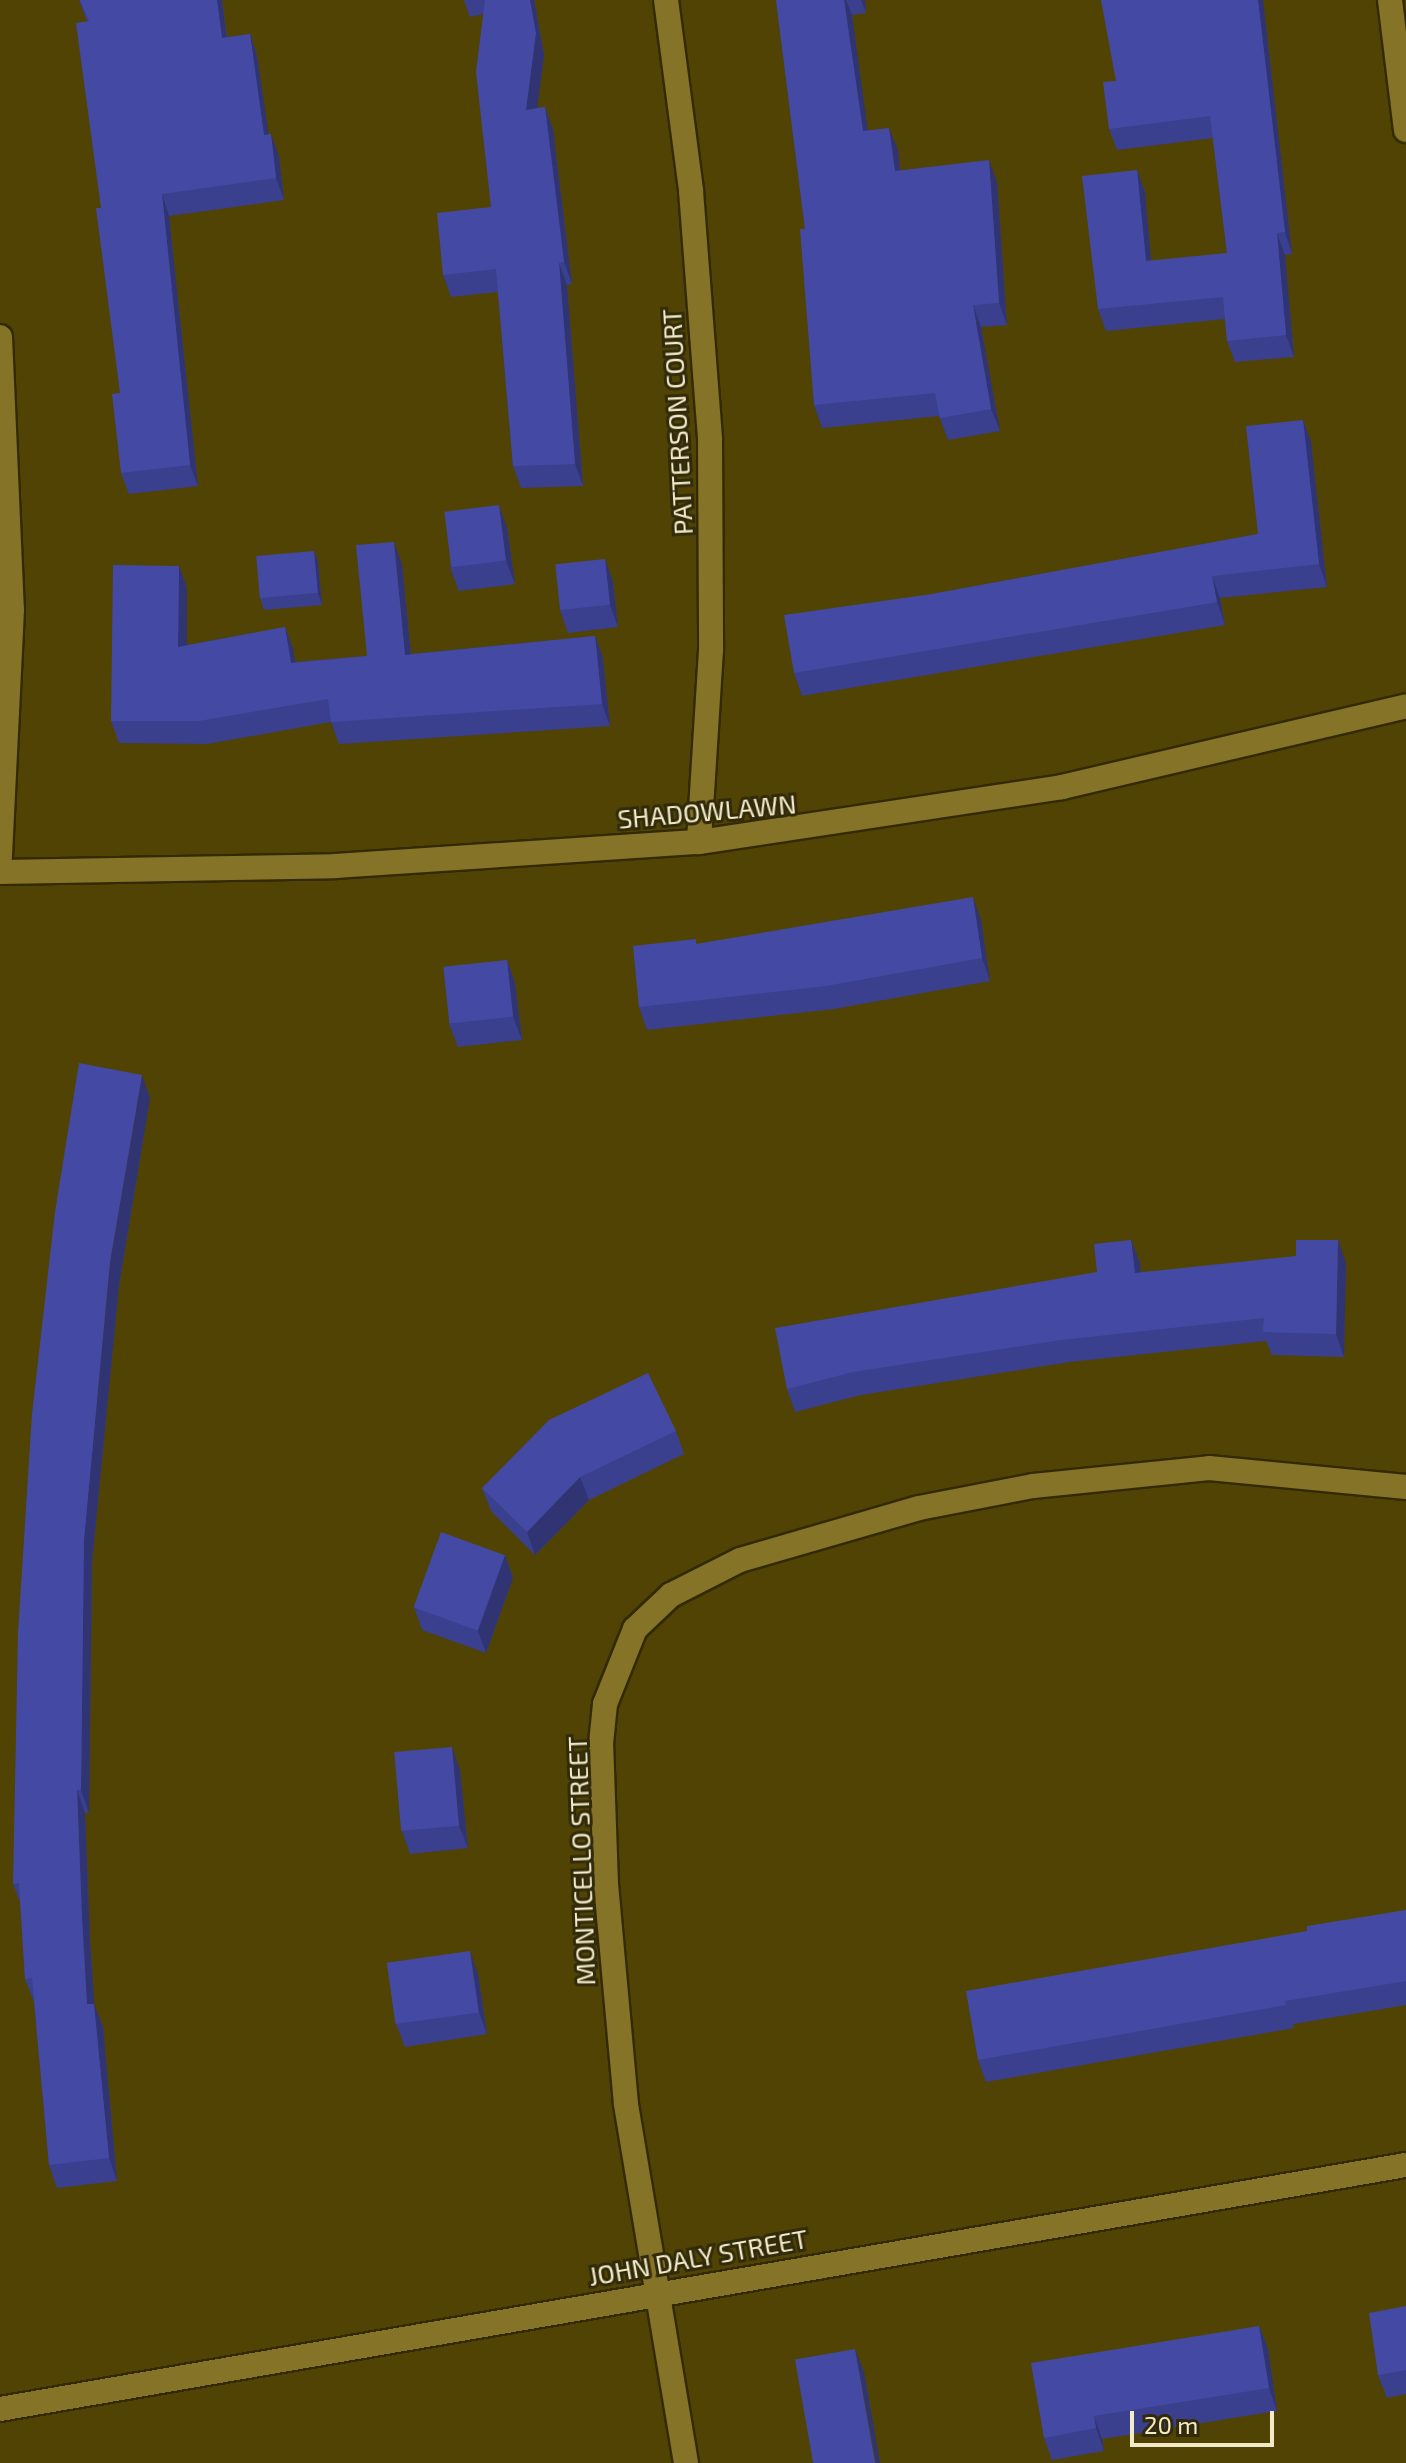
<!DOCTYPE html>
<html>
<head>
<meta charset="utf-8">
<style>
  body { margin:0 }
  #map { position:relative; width:1406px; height:2463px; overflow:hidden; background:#504304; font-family:"Exo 2",sans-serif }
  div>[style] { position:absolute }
  .roads { filter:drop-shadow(2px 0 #332a01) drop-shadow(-2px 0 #332a01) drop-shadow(0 2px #332a01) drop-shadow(0 -2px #332a01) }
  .minor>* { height:24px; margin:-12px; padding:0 12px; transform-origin:12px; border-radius:12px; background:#857328 }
  .wall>* { inset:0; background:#3a408d }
  .shaded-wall>* { inset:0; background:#303473 }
  .building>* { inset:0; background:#444aa4; transform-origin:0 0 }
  span { translate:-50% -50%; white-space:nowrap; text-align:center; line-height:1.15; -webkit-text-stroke:6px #312a0b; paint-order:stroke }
  .street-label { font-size:26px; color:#f3ebc7 }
  .scale { position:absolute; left:1130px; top:2411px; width:144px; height:36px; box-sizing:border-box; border:4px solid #f3ebc7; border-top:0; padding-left:10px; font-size:24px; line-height:28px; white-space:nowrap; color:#f3ebc7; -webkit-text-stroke:6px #312a0b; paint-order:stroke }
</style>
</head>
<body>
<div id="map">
  <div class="roads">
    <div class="minor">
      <div style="left:666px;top:0;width:193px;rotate:82.5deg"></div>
      <div style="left:691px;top:191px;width:250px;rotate:85.6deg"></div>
      <div style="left:710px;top:440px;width:210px;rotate:89.7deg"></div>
      <div style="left:711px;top:650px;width:192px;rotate:93.6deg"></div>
      <div style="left:1390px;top:0;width:131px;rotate:83deg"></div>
      <div style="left:0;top:337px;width:273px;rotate:87.5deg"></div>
      <div style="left:12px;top:610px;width:247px;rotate:92.8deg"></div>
      <div style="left:0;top:872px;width:335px;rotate:-1deg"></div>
      <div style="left:335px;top:866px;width:365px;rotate:-3.8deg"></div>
      <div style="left:699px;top:842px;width:367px;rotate:-8.6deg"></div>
      <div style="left:1062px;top:787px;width:353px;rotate:-13.2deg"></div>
      <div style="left:0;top:2409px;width:1427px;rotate:-9.85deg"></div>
      <div style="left:686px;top:2463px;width:364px;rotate:-99.5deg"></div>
      <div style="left:626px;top:2104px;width:221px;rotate:-95.2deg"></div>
      <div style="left:606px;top:1884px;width:140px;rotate:-92deg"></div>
      <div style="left:601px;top:1744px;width:40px;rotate:-84.3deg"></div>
      <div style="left:605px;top:1704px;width:81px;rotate:-68.2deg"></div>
      <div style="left:635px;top:1629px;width:50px;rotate:-43.4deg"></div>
      <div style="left:671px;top:1595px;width:77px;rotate:-26.9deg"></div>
      <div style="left:740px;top:1560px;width:186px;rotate:-16.2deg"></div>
      <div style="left:919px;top:1508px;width:116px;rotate:-10.9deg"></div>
      <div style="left:1033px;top:1486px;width:177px;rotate:-5.8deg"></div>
      <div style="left:1209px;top:1468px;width:198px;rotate:5.5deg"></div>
    </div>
  </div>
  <div class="wall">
    <div style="clip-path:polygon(79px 0,222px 0,227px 37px,250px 34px,257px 56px,268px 134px,279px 156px,284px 200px,169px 216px,198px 486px,129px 494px,121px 473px,120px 393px,101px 208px,87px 21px)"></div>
    <div style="clip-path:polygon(464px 0,534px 0,544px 55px,537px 108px,545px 107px,553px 130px,572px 284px,567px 285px,583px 486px,521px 488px,513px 466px,498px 292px,451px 297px,443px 275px,491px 207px,483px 14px,470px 17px)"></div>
    <div style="clip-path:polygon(776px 0,865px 0,866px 13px,852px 15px,867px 130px,898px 150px,900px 170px,997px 182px,1007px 325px,981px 327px,1000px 431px,948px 440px,939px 416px,822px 428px,814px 405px,805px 229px)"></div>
    <div style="clip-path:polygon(1263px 0,1292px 254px,1285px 255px,1294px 357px,1235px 362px,1227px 341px,1225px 319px,1106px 331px,1098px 309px,1137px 170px,1145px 192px,1151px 261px,1227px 253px,1213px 138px,1117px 150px,1109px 129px,1116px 81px)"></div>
    <div style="clip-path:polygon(1303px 420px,1311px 442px,1327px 587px,1220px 598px,1225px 625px,802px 696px,794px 673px,932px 594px,1258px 534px)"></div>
    <div style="clip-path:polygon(507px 527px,515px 584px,459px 591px,450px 568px)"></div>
    <div style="clip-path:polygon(314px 551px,318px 562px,322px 605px,264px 610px,260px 598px)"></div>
    <div style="clip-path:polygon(605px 559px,613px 582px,618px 627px,568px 633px,560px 610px)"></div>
    <div style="clip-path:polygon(402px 564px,411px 654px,595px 636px,603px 658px,610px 726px,339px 744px,331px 722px,207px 744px,119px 743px,111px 721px,179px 566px,187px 588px,187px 645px,285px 627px,293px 649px,295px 662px,367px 656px)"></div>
    <div style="clip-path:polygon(981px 920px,990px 981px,834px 1009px,647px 1030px,639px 1007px,698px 944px)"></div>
    <div style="clip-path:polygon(507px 960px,515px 983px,522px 1040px,458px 1047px,449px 1024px)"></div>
    <div style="clip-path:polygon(150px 1098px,119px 1285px,92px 1562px,89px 1813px,85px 1813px,90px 1940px,94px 2004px,103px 2027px,117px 2181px,57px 2188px,49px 2165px,34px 2002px,25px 1979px,20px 1902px,13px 1884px)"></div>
    <div style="clip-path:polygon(1131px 1240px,1140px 1263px,1141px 1272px,1346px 1263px,1344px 1357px,1272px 1355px,1266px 1341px,1070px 1362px,861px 1395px,795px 1412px,787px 1389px,1097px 1272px)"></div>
    <div style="clip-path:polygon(676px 1431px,684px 1454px,589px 1500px,535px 1555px,491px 1511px,482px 1488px)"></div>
    <div style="clip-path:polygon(505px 1555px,513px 1578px,486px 1653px,422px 1630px,414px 1607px)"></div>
    <div style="clip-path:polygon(460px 1770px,468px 1848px,410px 1854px,402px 1831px)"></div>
    <div style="clip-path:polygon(1406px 1910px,1406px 2005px,1293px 2024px,1294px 2028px,986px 2082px,978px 2060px,1307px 1931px)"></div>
    <div style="clip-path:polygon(478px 1974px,487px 2034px,405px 2047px,396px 2024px)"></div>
    <div style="clip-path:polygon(1406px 2306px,1406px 2394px,1387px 2398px,1378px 2375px)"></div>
    <div style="clip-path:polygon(1259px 2326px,1268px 2349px,1277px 2411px,1102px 2439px,1104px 2451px,1052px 2460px,1044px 2438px)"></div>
  </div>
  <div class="shaded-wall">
    <div style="clip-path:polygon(217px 0,222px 0,229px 59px,222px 38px)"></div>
    <div style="clip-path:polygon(530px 0,534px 0,544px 55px,534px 132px,526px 110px)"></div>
    <div style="clip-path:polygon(844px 0,846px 0,852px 15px,871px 153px,863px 131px)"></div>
    <div style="clip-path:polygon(861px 0,865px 0,866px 13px)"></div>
    <div style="clip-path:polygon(1258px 0,1263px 0,1292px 254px,1285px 232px)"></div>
    <div style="clip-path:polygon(250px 34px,257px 56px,272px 156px,264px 135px)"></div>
    <div style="clip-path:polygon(545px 107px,553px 130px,572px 284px,564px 262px)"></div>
    <div style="clip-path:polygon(889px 128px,898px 150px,903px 193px,895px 171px)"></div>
    <div style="clip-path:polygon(271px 134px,279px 156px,284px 200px,276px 178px)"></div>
    <div style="clip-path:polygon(989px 160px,997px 182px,1007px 325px,999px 303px)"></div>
    <div style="clip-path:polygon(1137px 170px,1145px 192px,1153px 283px,1146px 261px)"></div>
    <div style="clip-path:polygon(162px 194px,169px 216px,198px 486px,190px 465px)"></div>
    <div style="clip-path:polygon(1277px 233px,1285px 255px,1294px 357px,1286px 335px)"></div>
    <div style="clip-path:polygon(559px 263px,567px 285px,583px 486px,575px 464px)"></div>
    <div style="clip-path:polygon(973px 305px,981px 327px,1000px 431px,991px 409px)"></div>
    <div style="clip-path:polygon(1303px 420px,1311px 442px,1327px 587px,1319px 564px)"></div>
    <div style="clip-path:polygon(499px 505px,507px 527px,515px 584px,506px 561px)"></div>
    <div style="clip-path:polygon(394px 542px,402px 564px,413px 677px,405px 655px)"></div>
    <div style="clip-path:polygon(314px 551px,318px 562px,322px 605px,318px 593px)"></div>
    <div style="clip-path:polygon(605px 559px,613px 582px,618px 627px,610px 605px)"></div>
    <div style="clip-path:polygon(179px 566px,187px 588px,187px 669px,178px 647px)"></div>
    <div style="clip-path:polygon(1212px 576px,1220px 598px,1225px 625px,1217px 602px)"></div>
    <div style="clip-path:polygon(285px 627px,293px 649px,299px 685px,291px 663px)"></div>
    <div style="clip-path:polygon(595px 636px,603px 658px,610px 726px,602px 704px)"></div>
    <div style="clip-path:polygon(973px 897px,981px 920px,990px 981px,982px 958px)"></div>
    <div style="clip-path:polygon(507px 960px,515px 983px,522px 1040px,513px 1017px)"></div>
    <div style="clip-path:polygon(142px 1075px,150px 1098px,119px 1285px,92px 1562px,89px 1813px,81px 1790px,84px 1539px,110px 1262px)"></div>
    <div style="clip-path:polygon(1131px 1240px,1140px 1263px,1143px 1295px,1135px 1273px)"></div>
    <div style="clip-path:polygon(1338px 1240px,1346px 1263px,1344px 1357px,1336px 1334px)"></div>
    <div style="clip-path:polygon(580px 1477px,589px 1500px,535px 1555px,527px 1532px)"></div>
    <div style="clip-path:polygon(505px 1555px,513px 1578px,486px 1653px,478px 1631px)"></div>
    <div style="clip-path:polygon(452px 1747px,460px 1770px,468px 1848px,459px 1826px)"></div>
    <div style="clip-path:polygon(77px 1790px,85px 1813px,90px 1940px,96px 2027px,87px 2004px,82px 1918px)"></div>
    <div style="clip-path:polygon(470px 1951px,478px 1974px,487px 2034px,479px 2012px)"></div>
    <div style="clip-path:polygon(94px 2004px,103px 2027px,117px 2181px,109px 2158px)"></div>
    <div style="clip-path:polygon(1259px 2326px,1268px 2349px,1277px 2411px,1269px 2388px)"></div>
    <div style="clip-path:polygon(855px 2349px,864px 2372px,880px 2463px,876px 2463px)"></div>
    <div style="clip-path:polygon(1094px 2416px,1102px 2439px,1104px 2451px,1096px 2428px)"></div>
  </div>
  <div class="building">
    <div style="clip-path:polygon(80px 0,217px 0,222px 38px,250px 34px,264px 135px,271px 134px,276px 178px,162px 194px,190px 465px,121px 473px,112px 394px,120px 393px,96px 208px,101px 208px,76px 23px,89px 21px)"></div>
    <div style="clip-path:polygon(485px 0,530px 0,536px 33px,526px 110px,545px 107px,564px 262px,559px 263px,575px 464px,513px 466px,496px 269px,443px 275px,437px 213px,491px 207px,476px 72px)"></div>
    <div style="clip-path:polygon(776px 0,844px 0,863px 131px,889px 128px,895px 171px,989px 160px,999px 303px,973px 305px,991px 409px,940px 418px,935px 393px,814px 405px,800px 229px,805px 229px)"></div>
    <div style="clip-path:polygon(1101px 0,1258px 0,1285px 232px,1277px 233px,1286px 335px,1227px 341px,1223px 297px,1098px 309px,1082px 176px,1137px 170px,1146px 261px,1227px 253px,1210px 116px,1109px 129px,1103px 82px,1116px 81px)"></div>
    <div style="clip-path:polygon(1303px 420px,1319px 564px,1212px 576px,1217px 602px,794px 673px,784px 615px,932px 594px,1258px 534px,1246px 426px)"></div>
    <div style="left:499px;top:505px;width:56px;height:55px;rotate:83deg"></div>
    <div style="clip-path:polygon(394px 542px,405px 655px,595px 636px,602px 704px,331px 722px,328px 699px,199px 721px,111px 721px,113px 565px,179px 566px,178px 647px,285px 627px,291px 663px,367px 656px,356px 545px)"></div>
    <div style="left:314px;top:551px;width:42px;height:58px;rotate:85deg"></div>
    <div style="left:605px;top:559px;width:46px;height:50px;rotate:84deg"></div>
    <div style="clip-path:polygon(973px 897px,982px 958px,826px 986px,639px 1007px,633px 946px,696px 939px,696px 944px)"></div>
    <div style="left:507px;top:960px;width:57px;height:64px;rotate:84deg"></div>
    <div style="clip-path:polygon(79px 1063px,142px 1075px,110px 1262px,84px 1539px,81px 1790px,77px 1790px,82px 1918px,87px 2004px,94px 2004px,109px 2158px,49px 2165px,32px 1978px,25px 1979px,19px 1883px,13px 1884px,18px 1633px,32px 1414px,55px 1212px)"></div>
    <div style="clip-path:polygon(1131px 1240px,1135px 1273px,1296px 1256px,1296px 1240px,1338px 1240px,1336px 1334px,1263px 1332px,1264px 1318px,1061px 1340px,853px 1372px,787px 1389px,775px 1328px,1097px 1272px,1094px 1244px)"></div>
    <div style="clip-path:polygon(648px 1373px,676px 1431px,580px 1477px,527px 1532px,482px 1488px,549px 1420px)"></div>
    <div style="left:441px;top:1532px;width:68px;height:80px;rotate:20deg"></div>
    <div style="left:452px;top:1747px;width:79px;height:58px;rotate:85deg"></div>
    <div style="clip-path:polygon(1406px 1910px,1406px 1981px,1285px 2001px,1286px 2005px,978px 2060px,966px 1991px,1307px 1931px,1307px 1926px)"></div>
    <div style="left:470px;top:1951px;width:62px;height:84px;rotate:82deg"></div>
    <div style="clip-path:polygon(1406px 2306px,1406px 2370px,1378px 2375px,1369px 2313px)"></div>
    <div style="clip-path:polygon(1259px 2326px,1269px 2388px,1094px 2416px,1096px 2428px,1044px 2438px,1031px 2363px)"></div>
    <div style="left:855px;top:2349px;width:116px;height:61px;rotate:80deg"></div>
  </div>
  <div class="street-label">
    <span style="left:677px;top:422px;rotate:-93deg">PATTERSON COURT</span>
    <span style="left:707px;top:811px;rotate:-5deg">SHADOWLAWN</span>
    <span style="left:581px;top:1861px;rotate:-92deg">MONTICELLO STREET</span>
    <span style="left:698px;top:2257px;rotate:-10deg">JOHN DALY STREET</span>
  </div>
  <div class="scale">20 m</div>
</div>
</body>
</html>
